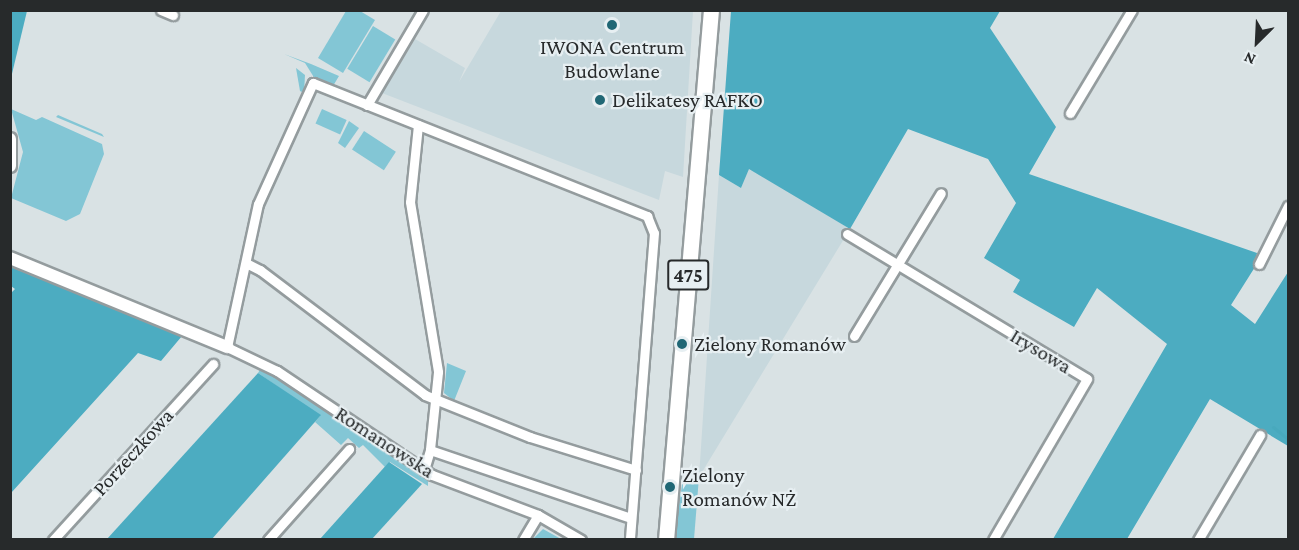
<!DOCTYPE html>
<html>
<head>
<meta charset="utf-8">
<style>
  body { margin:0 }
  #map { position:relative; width:1299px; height:550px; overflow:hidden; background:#d9e2e4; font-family:"Crimson Pro",serif }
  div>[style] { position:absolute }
  .built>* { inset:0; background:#c7d8dd }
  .green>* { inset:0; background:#83c6d5; transform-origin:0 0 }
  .forest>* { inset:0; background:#4cacc1 }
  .stream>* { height:3px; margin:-1.5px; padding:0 1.5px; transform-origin:1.5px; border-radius:1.5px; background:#48a9bd }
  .roads { filter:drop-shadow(2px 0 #949c9e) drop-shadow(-2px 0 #949c9e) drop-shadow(0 2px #949c9e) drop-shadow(0 -2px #949c9e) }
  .minor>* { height:9px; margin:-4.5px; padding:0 4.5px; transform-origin:4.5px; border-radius:4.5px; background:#fff }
  .tertiary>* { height:12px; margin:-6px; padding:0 6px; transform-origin:6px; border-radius:6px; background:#fff }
  .primary>* { height:15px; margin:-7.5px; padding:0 7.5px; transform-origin:7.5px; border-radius:7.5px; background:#fff }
  .dots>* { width:16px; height:16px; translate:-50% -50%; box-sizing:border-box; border:3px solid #e7eff2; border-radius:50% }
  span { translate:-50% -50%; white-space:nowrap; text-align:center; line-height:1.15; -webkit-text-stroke:4.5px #e7eff2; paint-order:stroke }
  .shield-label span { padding:2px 4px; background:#e7eff2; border:2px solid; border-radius:4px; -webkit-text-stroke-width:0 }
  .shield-label { font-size:20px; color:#272a2b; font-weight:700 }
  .poi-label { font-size:21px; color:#272a2b }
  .left { translate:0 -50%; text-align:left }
  .street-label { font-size:21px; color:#272a2b }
  .frame { position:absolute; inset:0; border:12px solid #272a2b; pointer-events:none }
  .north { position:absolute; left:1227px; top:12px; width:60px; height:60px; -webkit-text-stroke:4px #e7eff2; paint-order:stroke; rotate:204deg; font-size:16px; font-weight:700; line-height:24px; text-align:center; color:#272a2b }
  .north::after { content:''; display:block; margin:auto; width:21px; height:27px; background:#272a2b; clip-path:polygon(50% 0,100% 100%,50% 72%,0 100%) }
</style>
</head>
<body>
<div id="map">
  <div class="built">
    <div style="clip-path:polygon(501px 11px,693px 11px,683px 177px,665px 171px,659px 200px,382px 93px,415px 39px,465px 68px,459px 82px)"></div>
    <div style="clip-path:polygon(749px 168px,850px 229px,699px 477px,719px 175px,741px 188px)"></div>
  </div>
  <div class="green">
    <div style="clip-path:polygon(346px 11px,360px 11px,375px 20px,343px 73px,318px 58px)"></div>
    <div style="left:373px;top:26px;width:26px;height:50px;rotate:31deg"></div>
    <div style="clip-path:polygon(284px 54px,311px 64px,339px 76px,333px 86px,315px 79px,305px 63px)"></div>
    <div style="clip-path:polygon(296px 68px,305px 75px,304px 93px,300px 91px)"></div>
    <div style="clip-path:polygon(11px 109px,36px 120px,42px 117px,102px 144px,104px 154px,80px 214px,66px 221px,11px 198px,23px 152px)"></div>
    <div style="left:322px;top:109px;width:27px;height:16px;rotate:24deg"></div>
    <div style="clip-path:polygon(58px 115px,102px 134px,104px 137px,56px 117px)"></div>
    <div style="clip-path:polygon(349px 121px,359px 128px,345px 148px,338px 143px)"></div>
    <div style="left:364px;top:131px;width:38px;height:22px;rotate:33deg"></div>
    <div style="clip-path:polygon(447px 363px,466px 371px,454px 401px,444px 393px)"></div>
    <div style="clip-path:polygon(261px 368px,428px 479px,428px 486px,390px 462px,385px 467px,363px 445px,359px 448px,348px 438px,341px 445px,315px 422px,320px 416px,258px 373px)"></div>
    <div style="clip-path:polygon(699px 477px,694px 539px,674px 539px,683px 478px)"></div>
    <div style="clip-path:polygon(543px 529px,561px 539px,533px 539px)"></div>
  </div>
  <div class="forest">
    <div style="clip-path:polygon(11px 10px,27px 11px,11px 78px,10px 11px)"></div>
    <div style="clip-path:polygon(731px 11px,1000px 11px,990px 28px,1056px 127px,1029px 174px,1257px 253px,1255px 267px,1231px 305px,1255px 324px,1288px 272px,1288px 446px,1210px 399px,1127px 539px,1053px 539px,1167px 344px,1097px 288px,1074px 327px,1013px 292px,1020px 280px,984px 258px,1016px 203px,988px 159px,908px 129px,850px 229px,749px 169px,741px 188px,719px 175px)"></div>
    <div style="clip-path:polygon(11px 267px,182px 336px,161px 361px,138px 353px,11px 493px,10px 294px,15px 289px,11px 286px)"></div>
    <div style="clip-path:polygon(258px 373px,321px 415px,212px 539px,107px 539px)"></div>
    <div style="clip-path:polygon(389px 462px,422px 484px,372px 539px,320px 539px)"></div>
  </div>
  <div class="stream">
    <div style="left:1273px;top:427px;width:19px;rotate:39deg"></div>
  </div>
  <div class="roads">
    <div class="minor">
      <div style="left:161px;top:10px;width:13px;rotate:23deg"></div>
      <div style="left:367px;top:105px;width:110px;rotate:-59.5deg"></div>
      <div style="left:1070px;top:113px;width:120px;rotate:-59deg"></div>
      <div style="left:418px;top:125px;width:77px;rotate:95.9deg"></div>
      <div style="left:410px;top:202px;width:172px;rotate:80.6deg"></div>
      <div style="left:438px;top:372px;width:78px;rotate:95.9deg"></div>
      <div style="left:430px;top:450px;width:21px;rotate:107deg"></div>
      <div style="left:847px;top:234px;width:280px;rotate:31.1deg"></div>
      <div style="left:1087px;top:379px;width:186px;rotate:120.3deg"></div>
      <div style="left:246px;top:263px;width:16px;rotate:27deg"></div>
      <div style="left:260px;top:270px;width:207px;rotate:37.1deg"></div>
      <div style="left:425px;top:395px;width:113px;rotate:21.8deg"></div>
      <div style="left:530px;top:437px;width:111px;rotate:17.3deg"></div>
      <div style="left:1259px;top:264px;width:65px;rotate:-63.4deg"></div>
      <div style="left:854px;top:336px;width:167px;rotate:-58.7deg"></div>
      <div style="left:430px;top:450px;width:212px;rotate:18.7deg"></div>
      <div style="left:53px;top:540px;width:238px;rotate:-47.7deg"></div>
      <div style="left:268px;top:540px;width:122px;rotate:-48.3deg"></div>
      <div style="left:523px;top:540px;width:29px;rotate:-59deg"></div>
      <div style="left:581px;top:540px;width:50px;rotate:-149.8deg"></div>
      <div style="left:538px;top:515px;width:113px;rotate:-159.3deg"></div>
      <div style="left:432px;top:475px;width:187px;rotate:-146.1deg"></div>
      <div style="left:277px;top:371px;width:55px;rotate:-154.4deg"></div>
      <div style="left:227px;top:347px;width:146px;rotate:-77.8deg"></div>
      <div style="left:258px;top:204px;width:133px;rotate:-65.6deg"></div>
      <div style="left:313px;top:83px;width:360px;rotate:21.7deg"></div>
      <div style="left:647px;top:216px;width:18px;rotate:68deg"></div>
      <div style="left:654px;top:233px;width:308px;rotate:94.5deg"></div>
      <div style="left:1198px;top:540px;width:122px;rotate:-59.4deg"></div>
    </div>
    <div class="tertiary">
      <div style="left:10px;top:139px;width:27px;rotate:90deg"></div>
      <div style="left:10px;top:258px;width:235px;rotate:22.3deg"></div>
    </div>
    <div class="primary">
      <div style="left:666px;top:540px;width:532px;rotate:-85.15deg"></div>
    </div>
  </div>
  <div class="dots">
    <div style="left:612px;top:25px;background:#206775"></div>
    <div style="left:600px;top:100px;background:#206775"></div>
    <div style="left:682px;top:344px;background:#206775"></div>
    <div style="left:670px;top:487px;background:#206775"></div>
  </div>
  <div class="shield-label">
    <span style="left:688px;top:275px">475</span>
  </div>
  <div class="poi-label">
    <span style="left:612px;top:59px">IWONA Centrum<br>Budowlane</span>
    <span class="left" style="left:612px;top:100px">Delikatesy RAFKO</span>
    <span class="left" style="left:694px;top:344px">Zielony Romanów</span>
    <span class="left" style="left:682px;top:487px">Zielony<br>Romanów NŻ</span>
  </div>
  <div class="street-label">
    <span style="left:1041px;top:351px;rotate:31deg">Irysowa</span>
    <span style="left:385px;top:442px;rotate:33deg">Romanowska</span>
    <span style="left:133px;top:452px;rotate:-48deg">Porzeczkowa</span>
  </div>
  <div class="frame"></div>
  <div class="north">N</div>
</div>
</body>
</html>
